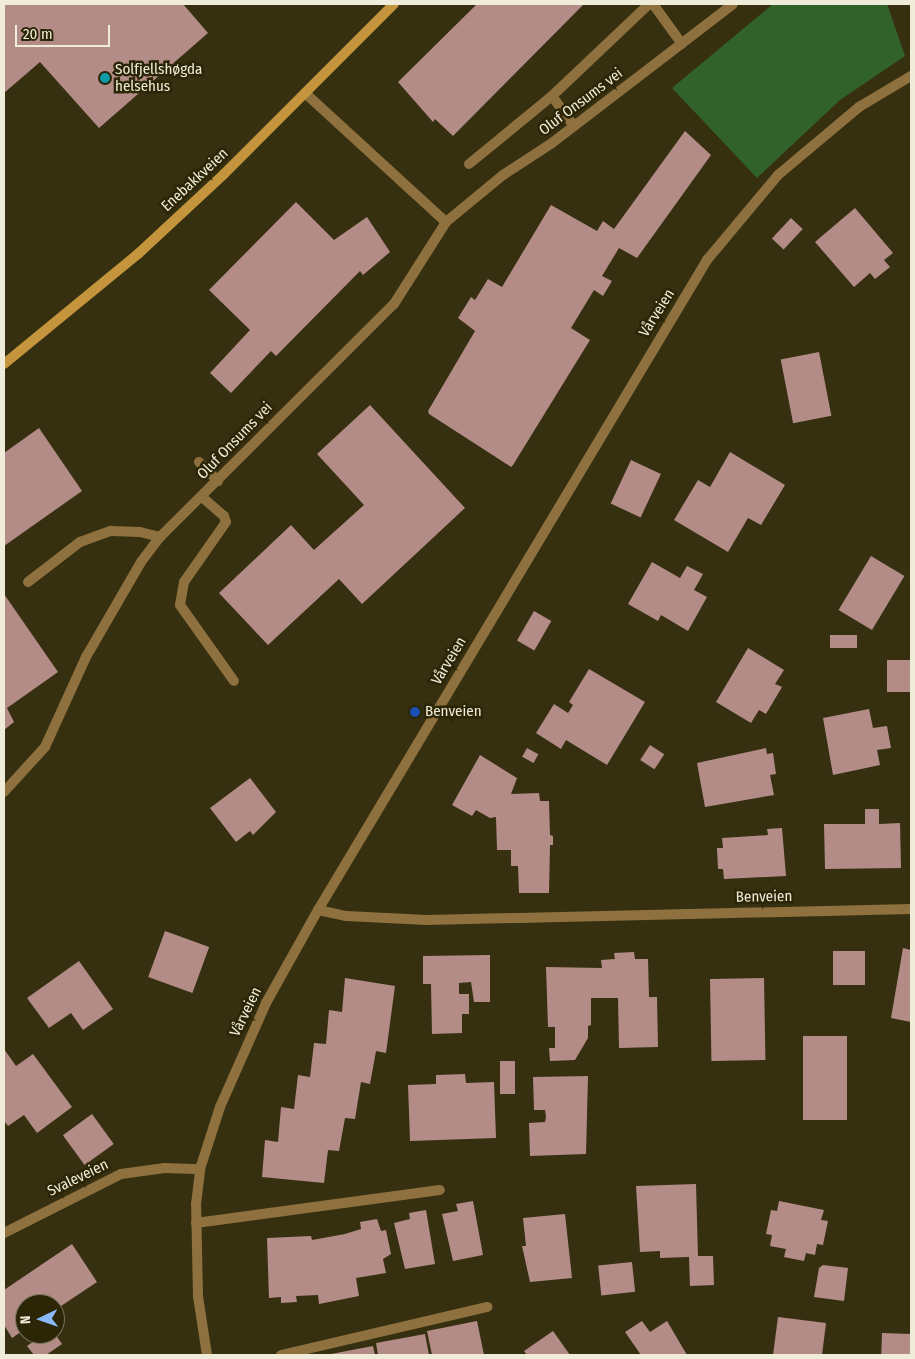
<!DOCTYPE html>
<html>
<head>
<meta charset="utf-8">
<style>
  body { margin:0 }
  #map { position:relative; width:915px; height:1359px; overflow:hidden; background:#363010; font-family:"Fira Sans Condensed",sans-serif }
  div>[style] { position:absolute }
  .green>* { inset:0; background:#316229 }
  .building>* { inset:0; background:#b38c88; transform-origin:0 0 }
  .service>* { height:10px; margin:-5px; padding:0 5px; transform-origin:5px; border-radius:5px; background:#8e713e }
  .minor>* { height:10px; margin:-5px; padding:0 5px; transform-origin:5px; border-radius:5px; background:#8e713e }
  .tertiary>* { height:10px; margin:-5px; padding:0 5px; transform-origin:5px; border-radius:5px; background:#8e713e }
  .secondary>* { height:10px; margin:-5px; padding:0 5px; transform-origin:5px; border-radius:5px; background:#c4953d }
  .dots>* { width:14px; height:14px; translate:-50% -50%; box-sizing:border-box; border:2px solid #2c2606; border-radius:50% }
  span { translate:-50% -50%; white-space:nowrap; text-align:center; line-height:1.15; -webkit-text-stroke:5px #2c2606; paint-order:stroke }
  .poi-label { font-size:15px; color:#efecda }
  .left { translate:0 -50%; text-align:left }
  .street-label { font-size:15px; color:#efecda }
  .frame { position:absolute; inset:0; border:5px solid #efecda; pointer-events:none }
  .north { position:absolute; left:15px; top:1294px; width:50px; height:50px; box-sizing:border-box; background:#2c2606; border:1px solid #7a755b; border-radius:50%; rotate:267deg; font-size:14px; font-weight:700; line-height:20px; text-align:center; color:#efecda }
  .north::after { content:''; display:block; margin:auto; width:18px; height:22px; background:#8abafc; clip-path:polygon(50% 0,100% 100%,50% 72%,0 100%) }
  .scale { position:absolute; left:15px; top:25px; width:95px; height:22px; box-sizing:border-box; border:2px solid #efecda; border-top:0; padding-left:6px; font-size:15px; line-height:18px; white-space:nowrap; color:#efecda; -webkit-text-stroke:4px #2c2606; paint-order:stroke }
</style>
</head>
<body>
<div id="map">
  <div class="green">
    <div style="clip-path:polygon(773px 4px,887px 4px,905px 56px,840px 100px,757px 178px,672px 88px)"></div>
  </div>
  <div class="building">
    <div style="clip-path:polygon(4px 4px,183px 4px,208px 33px,99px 128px,40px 62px,4px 93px)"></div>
    <div style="clip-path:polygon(477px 4px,584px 4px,453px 136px,435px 119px,433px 122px,398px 82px)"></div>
    <div style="clip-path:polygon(685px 131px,711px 155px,637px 258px,619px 248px,602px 276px,612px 281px,603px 296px,594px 290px,571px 328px,590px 340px,513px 465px,511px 467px,429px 414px,428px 411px,475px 331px,458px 318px,471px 297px,475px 300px,488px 279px,502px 287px,551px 205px,597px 231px,603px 221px,614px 229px)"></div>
    <div style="clip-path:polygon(296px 202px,334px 240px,367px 217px,390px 252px,363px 275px,360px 271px,276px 356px,271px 351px,231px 393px,210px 373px,250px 330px,209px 290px)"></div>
    <div style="clip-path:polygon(855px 208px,893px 253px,884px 260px,890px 267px,875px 279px,870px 273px,854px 287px,815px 242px)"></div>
    <div style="left:791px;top:218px;width:16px;height:28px;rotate:43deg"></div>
    <div style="left:819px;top:352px;width:65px;height:39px;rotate:79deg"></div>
    <div style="clip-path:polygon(370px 405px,465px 508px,362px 604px,339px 579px,268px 645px,219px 593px,291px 525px,314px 550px,364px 505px,317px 454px)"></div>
    <div style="clip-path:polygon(39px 428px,82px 491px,4px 546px,4px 453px)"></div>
    <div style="clip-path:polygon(730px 452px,785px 485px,761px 525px,748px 518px,728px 552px,674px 520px,698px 480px,710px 487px)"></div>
    <div style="left:631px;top:460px;width:33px;height:48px;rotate:25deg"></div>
    <div style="left:871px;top:556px;width:39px;height:63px;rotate:31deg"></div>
    <div style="clip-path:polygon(652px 562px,680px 578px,687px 566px,703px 574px,694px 590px,707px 597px,688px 631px,661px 615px,658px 621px,628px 604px)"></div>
    <div style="clip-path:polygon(4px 594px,58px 672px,7px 708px,14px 722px,4px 730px)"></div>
    <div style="left:534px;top:611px;width:20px;height:34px;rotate:30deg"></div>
    <div style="left:857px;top:635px;width:13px;height:27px;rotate:90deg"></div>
    <div style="clip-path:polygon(748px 648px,784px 670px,775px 684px,782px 687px,766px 714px,759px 710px,751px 723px,716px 702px)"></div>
    <div style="left:911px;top:660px;width:32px;height:24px;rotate:90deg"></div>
    <div style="clip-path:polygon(589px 669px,645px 702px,607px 765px,566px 740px,561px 749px,536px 733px,554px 704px,568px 713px,573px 705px,569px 702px)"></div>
    <div style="clip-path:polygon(869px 709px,873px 728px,887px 726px,891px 748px,877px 750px,880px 765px,833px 775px,823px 718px)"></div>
    <div style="left:650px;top:745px;width:17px;height:18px;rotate:33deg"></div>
    <div style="left:527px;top:748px;width:13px;height:10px;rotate:29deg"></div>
    <div style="clip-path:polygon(766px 748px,767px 754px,773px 753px,776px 774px,770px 775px,774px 795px,705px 807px,697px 763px)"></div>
    <div style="clip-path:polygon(480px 755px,517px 778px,511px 794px,539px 793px,540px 801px,549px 801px,550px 835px,553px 836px,553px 845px,550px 845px,549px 893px,519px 893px,518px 866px,511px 866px,511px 850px,497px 850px,496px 817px,490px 818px,476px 810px,472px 816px,452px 805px)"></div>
    <div style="clip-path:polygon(250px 778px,276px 812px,253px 835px,250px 831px,236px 842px,210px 808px)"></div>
    <div style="clip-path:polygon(865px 809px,879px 809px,879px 824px,900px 823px,901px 868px,825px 869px,824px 824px,865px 824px)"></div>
    <div style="clip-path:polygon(782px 828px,786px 876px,724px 879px,723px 869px,718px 869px,717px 848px,723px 848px,722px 838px,768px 835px,767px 829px)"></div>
    <div style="left:165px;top:931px;width:47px;height:49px;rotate:20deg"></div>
    <div style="clip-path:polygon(903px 948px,911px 950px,911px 1022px,891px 1018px)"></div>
    <div style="left:865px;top:951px;width:34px;height:32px;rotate:90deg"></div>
    <div style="clip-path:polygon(634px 952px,635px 959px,648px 959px,649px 997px,657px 997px,658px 1047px,619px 1048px,618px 998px,591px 998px,591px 1025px,588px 1026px,588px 1038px,575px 1060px,550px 1061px,549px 1048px,555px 1048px,555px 1027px,548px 1027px,546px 967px,602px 968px,601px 960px,615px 959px,614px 953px)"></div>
    <div style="clip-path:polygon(490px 955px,490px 1002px,474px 1002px,471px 982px,459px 983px,459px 994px,469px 994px,469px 1014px,462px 1014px,462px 1033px,432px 1034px,431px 984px,423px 984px,423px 956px)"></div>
    <div style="clip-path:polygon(79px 961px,113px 1009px,83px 1030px,71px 1013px,49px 1028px,27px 998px)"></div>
    <div style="clip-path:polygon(345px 978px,395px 986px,386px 1053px,376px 1051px,370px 1084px,361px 1082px,355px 1119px,345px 1118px,339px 1151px,328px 1150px,324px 1183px,262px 1177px,265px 1140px,278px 1142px,281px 1107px,294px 1109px,298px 1075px,310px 1077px,314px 1043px,326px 1044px,329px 1010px,342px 1012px)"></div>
    <div style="left:764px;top:978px;width:82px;height:54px;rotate:89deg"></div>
    <div style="left:803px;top:1036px;width:44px;height:84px"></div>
    <div style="clip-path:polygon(4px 1049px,16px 1066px,33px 1054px,72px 1107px,37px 1133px,24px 1115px,8px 1126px,4px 1121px)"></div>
    <div style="left:500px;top:1061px;width:15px;height:33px"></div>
    <div style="clip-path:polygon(465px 1074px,466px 1083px,494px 1082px,496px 1138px,410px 1141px,408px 1085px,436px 1084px,436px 1075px)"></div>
    <div style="clip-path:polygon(588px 1076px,586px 1154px,530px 1156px,529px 1123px,545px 1122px,546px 1117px,545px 1110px,534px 1110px,533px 1077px)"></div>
    <div style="left:92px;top:1114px;width:37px;height:36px;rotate:54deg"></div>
    <div style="clip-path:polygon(696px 1184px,698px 1256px,713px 1256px,714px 1285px,690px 1286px,689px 1257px,660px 1258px,660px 1251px,640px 1252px,636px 1186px)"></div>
    <div style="clip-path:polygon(473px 1201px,483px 1255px,453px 1261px,442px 1214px,458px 1211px,456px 1204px)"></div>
    <div style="clip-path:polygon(779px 1201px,824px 1210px,821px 1220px,828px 1221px,823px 1245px,817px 1244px,815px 1255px,806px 1253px,804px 1261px,784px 1257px,786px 1249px,770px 1246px,772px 1235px,766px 1234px,771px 1210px,777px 1211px)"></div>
    <div style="clip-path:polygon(426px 1210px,435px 1264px,405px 1269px,394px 1223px,410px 1219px,409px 1213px)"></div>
    <div style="clip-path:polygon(565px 1214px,572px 1278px,530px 1282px,522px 1246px,526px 1246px,523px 1218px)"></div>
    <div style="clip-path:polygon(377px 1219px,381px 1231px,386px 1230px,391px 1254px,383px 1259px,386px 1273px,356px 1278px,359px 1296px,319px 1304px,318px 1295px,296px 1296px,297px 1302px,281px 1303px,281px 1297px,269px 1298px,267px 1238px,311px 1236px,312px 1240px,345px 1234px,361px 1229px,360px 1222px)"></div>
    <div style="clip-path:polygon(72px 1244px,97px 1282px,55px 1310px,55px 1304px,25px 1304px,25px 1329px,12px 1338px,4px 1325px,4px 1290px)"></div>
    <div style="left:632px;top:1262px;width:30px;height:34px;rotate:84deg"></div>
    <div style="clip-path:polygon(823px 1265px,848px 1268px,844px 1301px,814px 1297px,819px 1268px)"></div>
    <div style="clip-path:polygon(778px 1317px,826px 1323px,822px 1355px,773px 1355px)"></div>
    <div style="clip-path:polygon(477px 1321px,484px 1355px,432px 1355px,427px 1331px)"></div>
    <div style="clip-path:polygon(642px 1321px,650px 1332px,667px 1321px,687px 1355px,641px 1355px,625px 1332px)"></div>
    <div style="clip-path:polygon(553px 1331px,570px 1355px,527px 1355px,524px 1351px)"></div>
    <div style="left:882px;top:1333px;width:29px;height:22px;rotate:2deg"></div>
    <div style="clip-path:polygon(44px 1334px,55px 1334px,62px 1344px,46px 1355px,34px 1355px,27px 1346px)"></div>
    <div style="clip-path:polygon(425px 1334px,429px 1355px,378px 1355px,376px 1343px)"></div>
    <div style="clip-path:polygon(373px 1346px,375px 1355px,331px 1355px,331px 1354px)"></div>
  </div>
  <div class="service">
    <div style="left:653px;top:4px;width:49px;rotate:54.1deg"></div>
    <div style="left:552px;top:96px;width:37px;rotate:54deg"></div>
    <div style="left:469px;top:164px;width:107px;rotate:-39.3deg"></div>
    <div style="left:552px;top:96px;width:134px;rotate:-43.5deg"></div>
    <div style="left:199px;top:462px;width:27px;rotate:45deg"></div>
    <div style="left:202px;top:497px;width:29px;rotate:41deg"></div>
    <div style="left:224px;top:516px;width:6px;rotate:72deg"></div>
    <div style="left:226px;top:522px;width:73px;rotate:125deg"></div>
    <div style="left:184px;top:582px;width:23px;rotate:100deg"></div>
    <div style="left:180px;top:605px;width:93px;rotate:54.6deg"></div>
    <div style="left:28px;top:582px;width:66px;rotate:-37.6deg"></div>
    <div style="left:80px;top:542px;width:33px;rotate:-20deg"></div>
    <div style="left:111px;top:531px;width:29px;rotate:2deg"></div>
    <div style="left:140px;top:532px;width:21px;rotate:14deg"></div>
    <div style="left:4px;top:792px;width:61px;rotate:-47.7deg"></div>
    <div style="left:45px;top:747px;width:99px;rotate:-65.5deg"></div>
    <div style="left:86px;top:657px;width:110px;rotate:-59.9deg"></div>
    <div style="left:141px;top:562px;width:31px;rotate:-53deg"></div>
    <div style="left:160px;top:537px;width:330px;rotate:-44.9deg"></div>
    <div style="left:394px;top:304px;width:97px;rotate:-57.6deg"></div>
    <div style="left:318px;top:910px;width:29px;rotate:12deg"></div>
    <div style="left:346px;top:916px;width:81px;rotate:2.8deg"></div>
    <div style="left:427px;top:920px;width:484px;rotate:-1.3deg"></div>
    <div style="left:196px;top:1223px;width:246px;rotate:-7.7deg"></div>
    <div style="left:281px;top:1355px;width:212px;rotate:-13.1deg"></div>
  </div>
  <div class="minor">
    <div style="left:305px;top:93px;width:191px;rotate:42.5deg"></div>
    <div style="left:446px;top:222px;width:74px;rotate:-39.5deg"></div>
    <div style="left:503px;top:175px;width:59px;rotate:-33.1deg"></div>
    <div style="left:552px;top:143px;width:228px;rotate:-37.5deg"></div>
    <div style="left:4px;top:1233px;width:131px;rotate:-26.8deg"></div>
    <div style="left:121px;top:1174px;width:44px;rotate:-7.8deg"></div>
    <div style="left:165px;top:1168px;width:35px;rotate:2deg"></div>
  </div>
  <div class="tertiary">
    <div style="left:207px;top:1355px;width:60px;rotate:-98.7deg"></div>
    <div style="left:198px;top:1296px;width:92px;rotate:-91.2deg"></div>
    <div style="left:196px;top:1204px;width:35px;rotate:-83deg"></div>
    <div style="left:200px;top:1169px;width:65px;rotate:-72.1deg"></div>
    <div style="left:220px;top:1107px;width:114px;rotate:-66.1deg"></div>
    <div style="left:266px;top:1003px;width:107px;rotate:-60.8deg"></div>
    <div style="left:318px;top:910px;width:758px;rotate:-59.1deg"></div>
    <div style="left:707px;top:260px;width:111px;rotate:-50.1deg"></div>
    <div style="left:778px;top:175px;width:106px;rotate:-40deg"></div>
    <div style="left:859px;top:107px;width:61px;rotate:-30.8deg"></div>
  </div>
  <div class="secondary">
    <div style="left:4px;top:364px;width:173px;rotate:-39.4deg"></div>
    <div style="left:138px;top:254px;width:117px;rotate:-42.9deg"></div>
    <div style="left:224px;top:174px;width:240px;rotate:-45deg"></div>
  </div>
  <div class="dots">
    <div style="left:105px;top:78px;background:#0f9aa8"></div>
    <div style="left:415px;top:712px;background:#1a4fb4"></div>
  </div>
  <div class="poi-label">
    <span class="left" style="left:115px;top:78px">Solfjellshøgda<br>helsehus</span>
    <span class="left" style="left:425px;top:712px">Benveien</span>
  </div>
  <div class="street-label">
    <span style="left:581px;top:102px;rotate:-37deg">Oluf Onsums vei</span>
    <span style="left:195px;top:180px;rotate:-43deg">Enebakkveien</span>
    <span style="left:657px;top:313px;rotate:-58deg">Vårveien</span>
    <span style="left:235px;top:441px;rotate:-46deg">Oluf Onsums vei</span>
    <span style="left:449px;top:661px;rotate:-59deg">Vårveien</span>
    <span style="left:764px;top:897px;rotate:-1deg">Benveien</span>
    <span style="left:246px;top:1012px;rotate:-64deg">Vårveien</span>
    <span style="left:78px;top:1178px;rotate:-26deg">Svaleveien</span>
  </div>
  <div class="frame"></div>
  <div class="north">N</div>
  <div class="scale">20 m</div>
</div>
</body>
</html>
